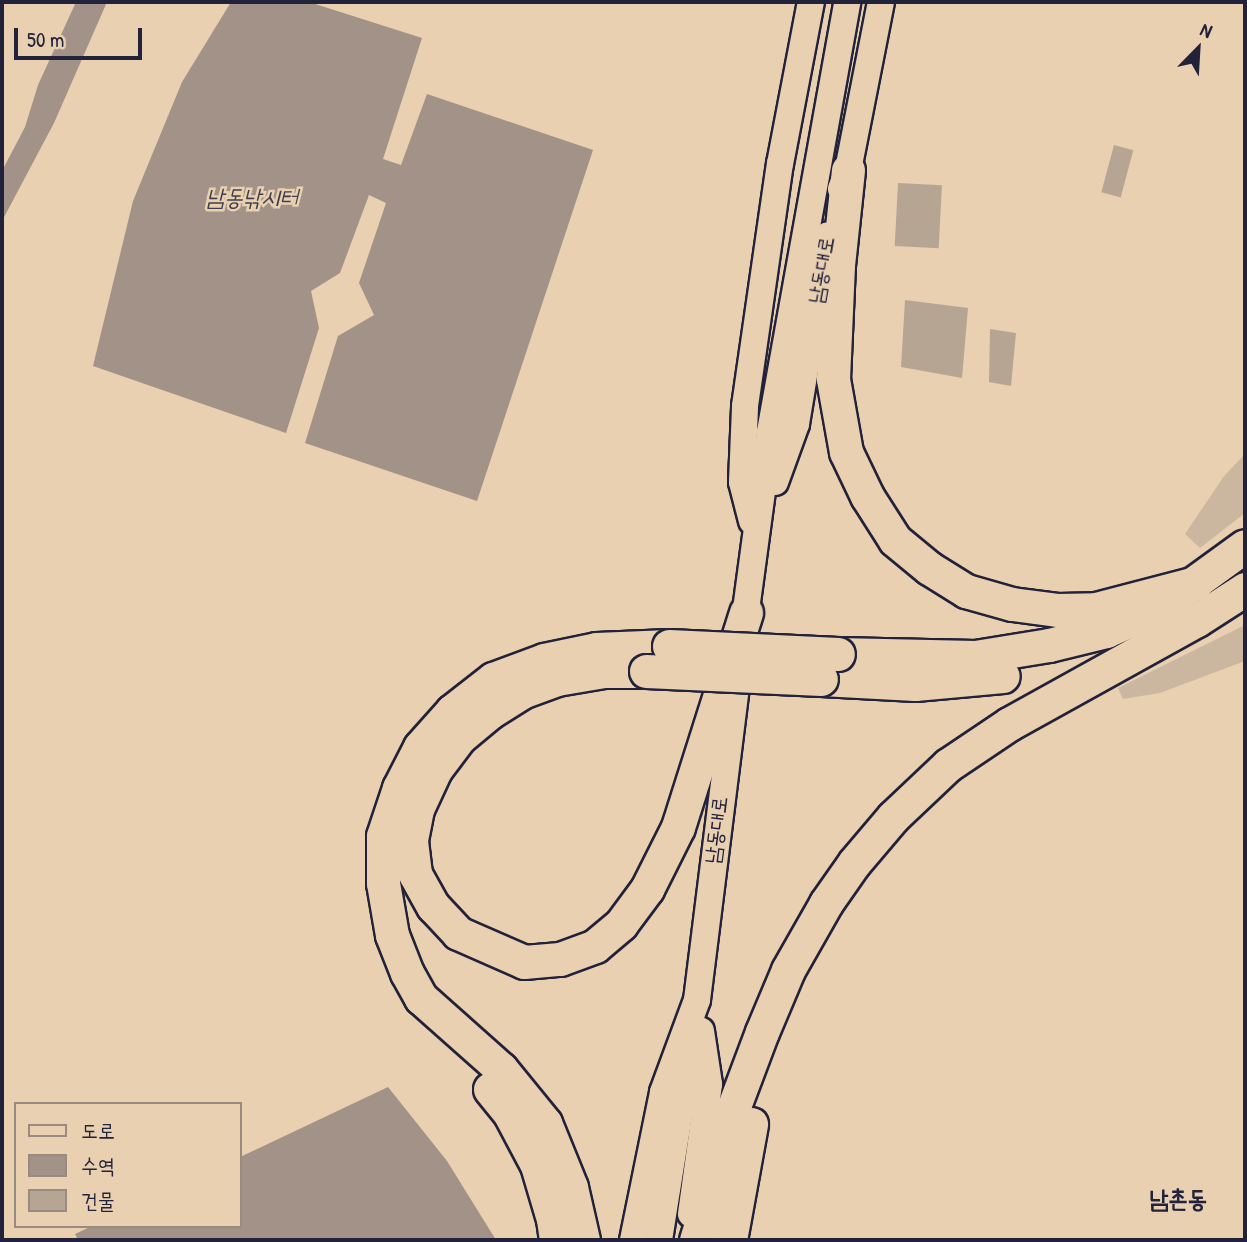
<!DOCTYPE html>
<html>
<head>
<meta charset="utf-8">
<style>
  body { margin:0 }
  #map { position:relative; width:1247px; height:1242px; overflow:hidden; background:#e8d0b1; font-family:"Patrick Hand","Poor Story",sans-serif }
  div>[style] { position:absolute }
  .green>* { inset:0; background:#cbb7a0 }
  .water>* { inset:0; background:#a29287 }
  .building>* { inset:0; background:#b7a593; transform-origin:0 0 }
  .roads { filter:drop-shadow(2px 0 #22223b) drop-shadow(-2px 0 #22223b) drop-shadow(0 2px #22223b) drop-shadow(0 -2px #22223b) }
  .secondary>* { height:26px; margin:-13px; padding:0 13px; transform-origin:13px; border-radius:13px; background:#e8d0b1 }
  .highway>* { height:33px; margin:-16.5px; padding:0 16.5px; transform-origin:16.5px; border-radius:16.5px; background:#e8d0b1 }
  .bridges { filter:drop-shadow(2px 0 #22223b) drop-shadow(-2px 0 #22223b) drop-shadow(0 2px #22223b) drop-shadow(0 -2px #22223b) }
  .highway-bridge>* { height:33px; margin:-16.5px; padding:0 16.5px; transform-origin:16.5px; border-radius:16.5px; background:#e8d0b1 }
  span { translate:-50% -50%; white-space:nowrap; text-align:center; line-height:1.15; -webkit-text-stroke:5px #e8d0b1; paint-order:stroke }
  .street-label { font-size:21px; color:#22223b }
  .water-label { font-size:23px; color:#423e4e; font-style:italic }
  .quarter-label { font-size:24px; color:#22223b; font-weight:700 }
  .frame { position:absolute; inset:0; border:4px solid #22223b; pointer-events:none }
  .legend { position:absolute; left:14px; top:1102px; width:228px; height:126px; box-sizing:border-box; background:#e8d0b1; border:2px solid #998a82; margin:0; padding:9px 12px; list-style:none; font-size:21px; color:#22223b }
  .legend li { display:flex; align-items:center; gap:14px; height:35px }
  .legend b { width:35px; border:2px solid #998a82 }
  .north { position:absolute; left:1163px; top:14px; width:70px; height:70px; -webkit-text-stroke:5px #e8d0b1; paint-order:stroke; rotate:24deg; font-size:19px; font-weight:700; line-height:28px; text-align:center; color:#22223b }
  .north::after { content:''; display:block; margin:auto; width:24px; height:32px; background:#22223b; clip-path:polygon(50% 0,100% 100%,50% 72%,0 100%) }
  .scale { position:absolute; left:14px; top:28px; width:128px; height:32px; box-sizing:border-box; border:4px solid #22223b; border-top:0; padding-left:9px; font-size:21px; line-height:24px; white-space:nowrap; color:#22223b; -webkit-text-stroke:5px #e8d0b1; paint-order:stroke }
</style>
</head>
<body>
<div id="map">
  <div class="green">
    <div style="clip-path:polygon(1245px 454px,1245px 513px,1200px 548px,1185px 534px,1224px 476px)"></div>
    <div style="clip-path:polygon(1245px 625px,1245px 661px,1160px 693px,1123px 699px,1118px 688px)"></div>
  </div>
  <div class="water">
    <div style="clip-path:polygon(76px 2px,107px 2px,54px 123px,2px 221px,2px 171px,25px 127px,38px 85px)"></div>
    <div style="clip-path:polygon(231px 2px,309px 2px,422px 38px,383px 159px,401px 165px,427px 94px,593px 150px,477px 501px,305px 443px,338px 336px,374px 315px,359px 283px,386px 203px,369px 195px,340px 273px,311px 291px,319px 328px,286px 433px,93px 366px,133px 201px,182px 82px)"></div>
    <div style="clip-path:polygon(388px 1087px,447px 1161px,496px 1240px,78px 1240px,75px 1234px,92px 1226px,240px 1226px,240px 1157px)"></div>
  </div>
  <div class="building">
    <div style="left:1114px;top:145px;width:20px;height:49px;rotate:15deg"></div>
    <div style="left:898px;top:183px;width:44px;height:63px;rotate:3deg"></div>
    <div style="clip-path:polygon(905px 300px,968px 308px,962px 378px,901px 367px)"></div>
    <div style="clip-path:polygon(990px 329px,1016px 333px,1011px 386px,989px 382px)"></div>
  </div>
  <div class="roads">
    <div class="secondary">
      <div style="left:841px;top:189px;width:20px;rotate:-70deg"></div>
      <div style="left:848px;top:170px;width:171px;rotate:-78.9deg"></div>
      <div style="left:775px;top:482px;width:62px;rotate:-70.1deg"></div>
      <div style="left:796px;top:424px;width:191px;rotate:-80.6deg"></div>
      <div style="left:752px;top:521px;width:40px;rotate:-104.4deg"></div>
      <div style="left:742px;top:482px;width:76px;rotate:-87.7deg"></div>
      <div style="left:745px;top:406px;width:245px;rotate:-81.8deg"></div>
      <div style="left:780px;top:164px;width:165px;rotate:-79.2deg"></div>
      <div style="left:743px;top:632px;width:202px;rotate:-82.3deg"></div>
      <div style="left:770px;top:432px;width:437px;rotate:-79.8deg"></div>
      <div style="left:691px;top:1214px;width:131px;rotate:-82.1deg"></div>
      <div style="left:709px;top:1084px;width:54px;rotate:-98.6deg"></div>
      <div style="left:633px;top:1240px;width:151px;rotate:-78.5deg"></div>
      <div style="left:663px;top:1092px;width:98px;rotate:-69.7deg"></div>
      <div style="left:697px;top:1000px;width:325px;rotate:-82.9deg"></div>
      <div style="left:659px;top:1240px;width:190px;rotate:-80.9deg"></div>
    </div>
    <div class="highway">
      <div style="left:848px;top:170px;width:96px;rotate:96deg"></div>
      <div style="left:838px;top:265px;width:114px;rotate:92.5deg"></div>
      <div style="left:833px;top:379px;width:74px;rotate:79.9deg"></div>
      <div style="left:846px;top:452px;width:49px;rotate:64.5deg"></div>
      <div style="left:867px;top:496px;width:52px;rotate:57.5deg"></div>
      <div style="left:895px;top:540px;width:44px;rotate:39.5deg"></div>
      <div style="left:929px;top:568px;width:44px;rotate:31.9deg"></div>
      <div style="left:966px;top:591px;width:48px;rotate:15.8deg"></div>
      <div style="left:1012px;top:604px;width:45px;rotate:7.6deg"></div>
      <div style="left:1057px;top:610px;width:39px;rotate:-1deg"></div>
      <div style="left:1096px;top:609px;width:103px;rotate:-14.6deg"></div>
      <div style="left:838px;top:654px;width:137px;rotate:1.3deg"></div>
      <div style="left:975px;top:657px;width:75px;rotate:-9.2deg"></div>
      <div style="left:1049px;top:645px;width:59px;rotate:-13.8deg"></div>
      <div style="left:1106px;top:631px;width:61px;rotate:-24.1deg"></div>
      <div style="left:1162px;top:606px;width:102px;rotate:-35.9deg"></div>
      <div style="left:646px;top:671px;width:42px;rotate:180deg"></div>
      <div style="left:604px;top:671px;width:48px;rotate:170.3deg"></div>
      <div style="left:557px;top:679px;width:37px;rotate:160deg"></div>
      <div style="left:522px;top:692px;width:38px;rotate:148deg"></div>
      <div style="left:490px;top:712px;width:40px;rotate:140deg"></div>
      <div style="left:459px;top:738px;width:40px;rotate:127deg"></div>
      <div style="left:435px;top:770px;width:43px;rotate:114.8deg"></div>
      <div style="left:417px;top:809px;width:33px;rotate:101deg"></div>
      <div style="left:411px;top:841px;width:33px;rotate:83deg"></div>
      <div style="left:415px;top:874px;width:37px;rotate:61deg"></div>
      <div style="left:433px;top:906px;width:37px;rotate:47deg"></div>
      <div style="left:458px;top:933px;width:72px;rotate:23.7deg"></div>
      <div style="left:524px;top:962px;width:36px;rotate:-5deg"></div>
      <div style="left:560px;top:959px;width:37px;rotate:-20deg"></div>
      <div style="left:595px;top:946px;width:34px;rotate:-40deg"></div>
      <div style="left:621px;top:924px;width:44px;rotate:-53.4deg"></div>
      <div style="left:647px;top:889px;width:69px;rotate:-63.4deg"></div>
      <div style="left:678px;top:827px;width:225px;rotate:-72.4deg"></div>
      <div style="left:821px;top:679px;width:94px;rotate:3deg"></div>
      <div style="left:915px;top:684px;width:88px;rotate:-5.2deg"></div>
      <div style="left:490px;top:1089px;width:32px;rotate:51deg"></div>
      <div style="left:510px;top:1114px;width:58px;rotate:62.1deg"></div>
      <div style="left:537px;top:1165px;width:56px;rotate:73.5deg"></div>
      <div style="left:553px;top:1219px;width:21px;rotate:82deg"></div>
      <div style="left:583px;top:1240px;width:54px;rotate:-102.8deg"></div>
      <div style="left:571px;top:1187px;width:69px;rotate:-112.1deg"></div>
      <div style="left:545px;top:1123px;width:70px;rotate:-129.2deg"></div>
      <div style="left:501px;top:1069px;width:107px;rotate:-138.4deg"></div>
      <div style="left:421px;top:998px;width:29px;rotate:-119deg"></div>
      <div style="left:407px;top:973px;width:41px;rotate:-111.5deg"></div>
      <div style="left:392px;top:935px;width:53px;rotate:-99.8deg"></div>
      <div style="left:383px;top:883px;width:47px;rotate:-90deg"></div>
      <div style="left:383px;top:836px;width:51px;rotate:-71.6deg"></div>
      <div style="left:399px;top:788px;width:46px;rotate:-62.9deg"></div>
      <div style="left:420px;top:747px;width:48px;rotate:-48.4deg"></div>
      <div style="left:452px;top:711px;width:52px;rotate:-38deg"></div>
      <div style="left:493px;top:679px;width:54px;rotate:-20.4deg"></div>
      <div style="left:544px;top:660px;width:53px;rotate:-11.9deg"></div>
      <div style="left:596px;top:649px;width:73px;rotate:-2.4deg"></div>
      <div style="left:696px;top:1240px;width:94px;rotate:-72.7deg"></div>
      <div style="left:724px;top:1150px;width:42px;rotate:-77.6deg"></div>
      <div style="left:733px;top:1109px;width:82px;rotate:-69.4deg"></div>
      <div style="left:762px;top:1032px;width:67px;rotate:-67.2deg"></div>
      <div style="left:788px;top:970px;width:77px;rotate:-60.4deg"></div>
      <div style="left:826px;top:903px;width:49px;rotate:-55deg"></div>
      <div style="left:854px;top:863px;width:60px;rotate:-49.7deg"></div>
      <div style="left:893px;top:817px;width:76px;rotate:-43.4deg"></div>
      <div style="left:948px;top:765px;width:73px;rotate:-33.9deg"></div>
      <div style="left:1009px;top:724px;width:215px;rotate:-29deg"></div>
      <div style="left:1197px;top:620px;width:57px;rotate:-32.9deg"></div>
      <div style="left:730px;top:1240px;width:118px;rotate:-79.7deg"></div>
    </div>
  </div>
  <div class="bridges">
    <div class="highway-bridge">
      <div style="left:669px;top:646px;width:169px;rotate:2.7deg"></div>
      <div style="left:646px;top:671px;width:175px;rotate:2.6deg"></div>
    </div>
  </div>
  <div class="street-label">
    <span style="left:821px;top:270px;rotate:-80deg">남동대로</span>
    <span style="left:716px;top:830px;rotate:-83deg">남동대로</span>
  </div>
  <div class="water-label">
    <span style="left:252px;top:197px">남동낚시터</span>
  </div>
  <div class="quarter-label">
    <span style="left:1178px;top:1199px">남촌동</span>
  </div>
  <div class="frame"></div>
  <ul class="legend">
  <li><b style="height:9px;background:#e8d0b1"></b>도로</li>
  <li><b style="height:19px;background:#a29287"></b>수역</li>
  <li><b style="height:19px;background:#b7a593"></b>건물</li>
  </ul>
  <div class="north">N</div>
  <div class="scale">50 m</div>
</div>
</body>
</html>
